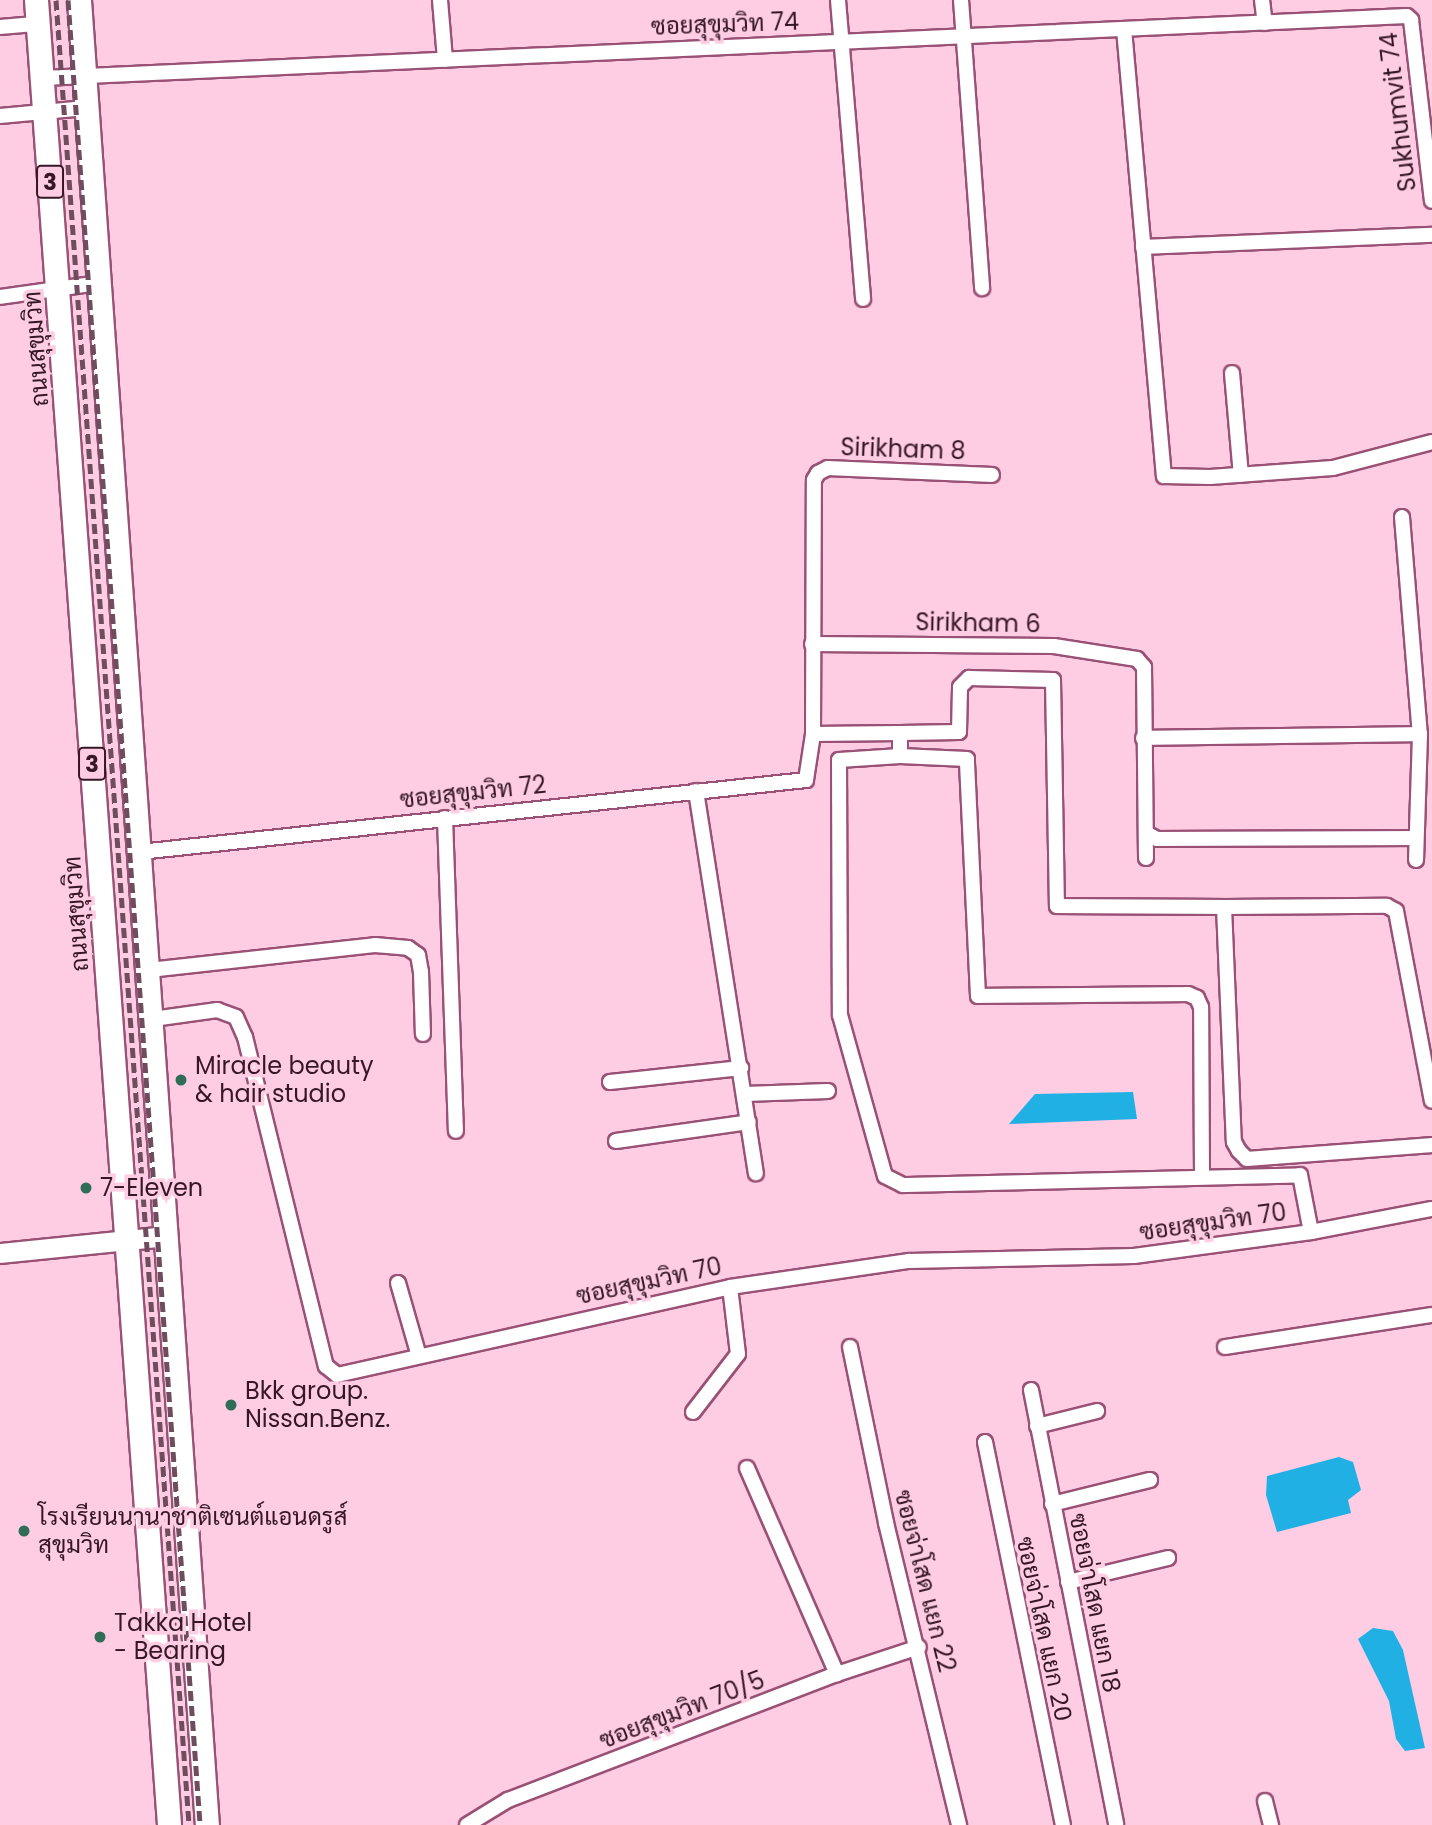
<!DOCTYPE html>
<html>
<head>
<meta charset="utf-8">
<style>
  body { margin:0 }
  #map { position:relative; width:1432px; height:1825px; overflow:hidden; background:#fecde3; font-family:Poppins,Sarabun,sans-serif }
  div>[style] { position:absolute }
  .water>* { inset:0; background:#20b0e4 }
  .roads { filter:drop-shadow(2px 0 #995175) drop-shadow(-2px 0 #995175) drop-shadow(0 2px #995175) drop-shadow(0 -2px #995175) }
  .minor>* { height:14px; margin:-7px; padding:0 7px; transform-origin:7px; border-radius:7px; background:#fff }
  .secondary>* { height:19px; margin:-9.5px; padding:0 9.5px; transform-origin:9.5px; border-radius:9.5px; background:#fff }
  .trunk>* { height:23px; margin:-11.5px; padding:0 11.5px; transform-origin:11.5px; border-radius:11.5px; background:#fff }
  .rail>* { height:5px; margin-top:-2.5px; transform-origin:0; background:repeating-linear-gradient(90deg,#704d5e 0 10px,transparent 0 15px) }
  .dots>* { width:19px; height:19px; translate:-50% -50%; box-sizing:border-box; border:4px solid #fecde3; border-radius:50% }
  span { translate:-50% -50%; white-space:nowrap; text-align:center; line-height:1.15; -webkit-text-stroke:7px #fecde3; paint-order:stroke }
  .shield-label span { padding:2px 5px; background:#fecde3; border:2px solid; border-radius:5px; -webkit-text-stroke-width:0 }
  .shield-label { font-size:23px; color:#351726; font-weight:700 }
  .street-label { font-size:24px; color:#351726 }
  .poi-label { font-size:24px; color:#351726 }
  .left { translate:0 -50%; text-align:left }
</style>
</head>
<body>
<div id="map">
  <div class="water">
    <div style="clip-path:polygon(1133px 1092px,1137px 1119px,1009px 1124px,1035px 1094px)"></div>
    <div style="clip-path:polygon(1339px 1457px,1353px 1462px,1361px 1490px,1348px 1500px,1351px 1513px,1277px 1532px,1266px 1495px,1267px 1476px)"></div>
    <div style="clip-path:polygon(1373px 1628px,1393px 1631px,1403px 1650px,1425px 1748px,1405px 1751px,1396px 1739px,1389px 1701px,1358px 1639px)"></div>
  </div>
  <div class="roads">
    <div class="minor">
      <div style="left:440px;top:0;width:60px;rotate:85.2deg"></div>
      <div style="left:838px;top:0;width:300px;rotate:85.2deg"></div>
      <div style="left:961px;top:0;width:289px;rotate:85.8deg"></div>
      <div style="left:1262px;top:0;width:23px;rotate:83deg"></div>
      <div style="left:0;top:27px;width:38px;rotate:-5deg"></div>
      <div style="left:1124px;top:29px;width:449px;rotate:84.9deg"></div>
      <div style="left:1164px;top:476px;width:46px;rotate:1.2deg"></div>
      <div style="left:1210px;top:477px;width:123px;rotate:-4.2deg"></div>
      <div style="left:1333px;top:468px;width:102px;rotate:-14.7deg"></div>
      <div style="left:43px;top:78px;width:1365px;rotate:-2.6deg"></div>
      <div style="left:1407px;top:16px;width:6px;rotate:45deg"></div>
      <div style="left:1411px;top:20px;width:182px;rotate:83.4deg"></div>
      <div style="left:0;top:116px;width:86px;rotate:-5.3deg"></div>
      <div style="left:1143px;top:247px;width:289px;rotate:-2.4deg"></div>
      <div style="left:0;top:297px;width:99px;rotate:-8.1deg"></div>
      <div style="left:1232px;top:373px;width:102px;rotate:85deg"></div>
      <div style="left:1402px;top:517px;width:218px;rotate:85.3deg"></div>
      <div style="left:1420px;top:734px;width:126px;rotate:91.8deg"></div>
      <div style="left:812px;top:644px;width:242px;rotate:0.5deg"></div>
      <div style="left:1054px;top:646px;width:84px;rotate:8.9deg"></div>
      <div style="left:1137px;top:659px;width:11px;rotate:49deg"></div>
      <div style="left:1144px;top:667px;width:191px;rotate:89.4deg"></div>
      <div style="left:900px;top:733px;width:59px;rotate:-1deg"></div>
      <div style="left:959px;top:732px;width:45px;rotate:-88.7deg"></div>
      <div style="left:960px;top:687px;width:13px;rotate:-45deg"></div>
      <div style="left:969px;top:678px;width:84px;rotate:1.4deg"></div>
      <div style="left:1053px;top:680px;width:226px;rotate:89deg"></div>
      <div style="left:1057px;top:906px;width:167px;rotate:0.3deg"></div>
      <div style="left:1224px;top:907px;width:235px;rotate:87.6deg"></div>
      <div style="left:1234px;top:1142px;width:10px;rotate:61deg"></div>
      <div style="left:1239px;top:1151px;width:11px;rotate:45deg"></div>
      <div style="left:1247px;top:1159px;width:186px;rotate:-4.3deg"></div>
      <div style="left:813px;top:734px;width:87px;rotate:-0.7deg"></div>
      <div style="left:900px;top:733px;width:23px;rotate:90deg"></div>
      <div style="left:1143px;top:738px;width:277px;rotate:-0.8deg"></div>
      <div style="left:696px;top:791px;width:387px;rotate:81.1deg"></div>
      <div style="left:445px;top:818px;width:313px;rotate:88deg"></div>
      <div style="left:1148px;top:834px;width:10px;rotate:29deg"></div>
      <div style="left:1157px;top:839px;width:259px;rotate:-0.2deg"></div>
      <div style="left:140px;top:852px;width:670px;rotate:-6.17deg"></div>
      <div style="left:806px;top:780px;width:47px;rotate:-81.3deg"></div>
      <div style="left:813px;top:734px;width:254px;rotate:-89.8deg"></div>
      <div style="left:814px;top:480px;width:8px;rotate:-60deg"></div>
      <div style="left:818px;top:473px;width:11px;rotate:-27deg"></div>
      <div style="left:828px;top:468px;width:164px;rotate:2.4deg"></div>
      <div style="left:1224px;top:907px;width:163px;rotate:-0.4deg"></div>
      <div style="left:1387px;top:906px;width:10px;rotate:29deg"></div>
      <div style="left:1396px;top:911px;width:193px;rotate:79.3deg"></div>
      <div style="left:149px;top:970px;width:227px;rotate:-6.3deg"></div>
      <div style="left:375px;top:945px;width:33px;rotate:5deg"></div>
      <div style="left:408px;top:948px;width:12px;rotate:35deg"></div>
      <div style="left:418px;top:955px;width:17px;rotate:80deg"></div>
      <div style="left:421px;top:972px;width:62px;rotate:88.2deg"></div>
      <div style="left:153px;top:1019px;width:65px;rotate:-8deg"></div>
      <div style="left:217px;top:1010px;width:20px;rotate:20deg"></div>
      <div style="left:236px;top:1017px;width:22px;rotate:66deg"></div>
      <div style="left:245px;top:1037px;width:339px;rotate:76.2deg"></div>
      <div style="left:326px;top:1366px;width:14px;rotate:39deg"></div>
      <div style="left:337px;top:1375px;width:403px;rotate:-12.6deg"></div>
      <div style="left:730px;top:1287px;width:181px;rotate:-8.3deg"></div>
      <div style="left:909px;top:1261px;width:225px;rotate:-1.3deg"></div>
      <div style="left:1134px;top:1256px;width:179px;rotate:-7.7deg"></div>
      <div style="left:1311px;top:1232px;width:123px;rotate:-10.8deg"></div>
      <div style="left:610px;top:1082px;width:132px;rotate:-6.1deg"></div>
      <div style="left:745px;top:1094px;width:83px;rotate:-2.1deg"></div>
      <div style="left:616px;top:1141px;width:134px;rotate:-8.1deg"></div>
      <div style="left:1202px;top:1175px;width:168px;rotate:-90.3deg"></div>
      <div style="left:1201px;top:1007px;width:10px;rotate:-114deg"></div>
      <div style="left:1197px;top:998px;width:10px;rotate:-156deg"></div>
      <div style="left:1188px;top:994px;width:210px;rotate:179.5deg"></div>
      <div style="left:978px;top:996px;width:237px;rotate:-92.7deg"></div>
      <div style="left:967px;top:759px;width:67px;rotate:-177.4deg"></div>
      <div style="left:900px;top:756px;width:61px;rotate:176.2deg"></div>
      <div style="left:839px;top:760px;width:255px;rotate:89.8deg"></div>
      <div style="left:840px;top:1015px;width:167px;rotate:74.4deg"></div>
      <div style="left:885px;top:1176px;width:20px;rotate:27deg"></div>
      <div style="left:903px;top:1185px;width:397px;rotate:-1.4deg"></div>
      <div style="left:1300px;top:1175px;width:58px;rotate:79.1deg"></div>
      <div style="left:398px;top:1283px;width:76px;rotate:74deg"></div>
      <div style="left:850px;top:1347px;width:180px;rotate:78.4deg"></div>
      <div style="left:886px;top:1523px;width:311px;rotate:76.4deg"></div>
      <div style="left:1225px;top:1347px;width:209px;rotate:-8.8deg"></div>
      <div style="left:1031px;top:1390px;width:443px;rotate:78.9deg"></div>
      <div style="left:693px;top:1412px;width:73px;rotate:-52.2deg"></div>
      <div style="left:738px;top:1354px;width:67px;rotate:-96.8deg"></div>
      <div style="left:1037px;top:1426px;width:62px;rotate:-14deg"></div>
      <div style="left:985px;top:1442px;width:391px;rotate:78.5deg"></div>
      <div style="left:747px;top:1468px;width:225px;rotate:66.4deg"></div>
      <div style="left:1052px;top:1504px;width:101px;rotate:-13.8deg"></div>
      <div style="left:1068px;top:1582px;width:103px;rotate:-13.5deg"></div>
      <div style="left:1265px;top:1801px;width:25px;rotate:76deg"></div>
      <div style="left:467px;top:1825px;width:48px;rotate:-31.4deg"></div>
      <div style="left:508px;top:1800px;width:352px;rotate:-21deg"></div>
      <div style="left:837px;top:1674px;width:86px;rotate:-18.2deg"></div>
    </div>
    <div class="secondary">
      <div style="left:0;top:1253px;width:168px;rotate:-5.8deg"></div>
    </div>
    <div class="trunk">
      <div style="left:36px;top:0;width:1830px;rotate:85.83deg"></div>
      <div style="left:79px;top:0;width:1829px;rotate:85.99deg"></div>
    </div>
  </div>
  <div class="rail">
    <div style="left:56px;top:0;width:1830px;rotate:85.83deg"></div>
    <div style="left:68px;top:0;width:1830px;rotate:85.86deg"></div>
  </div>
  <div class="dots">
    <div style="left:181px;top:1080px;background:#2f6d59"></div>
    <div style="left:86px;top:1188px;background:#2f6d59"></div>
    <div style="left:231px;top:1405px;background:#2f6d59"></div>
    <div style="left:24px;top:1531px;background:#2f6d59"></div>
    <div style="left:100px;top:1637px;background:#2f6d59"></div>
  </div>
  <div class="shield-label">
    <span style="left:50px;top:182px">3</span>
    <span style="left:92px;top:764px">3</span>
  </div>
  <div class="street-label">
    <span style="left:725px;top:24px;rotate:-2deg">ซอยสุขุมวิท 74</span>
    <span style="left:1398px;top:112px;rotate:-97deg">Sukhumvit 74</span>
    <span style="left:36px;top:349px;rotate:-94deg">ถนนสุขุมวิท</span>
    <span style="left:903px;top:449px;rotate:2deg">Sirikham 8</span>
    <span style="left:978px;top:623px;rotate:1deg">Sirikham 6</span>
    <span style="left:473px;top:792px;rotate:-6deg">ซอยสุขุมวิท 72</span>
    <span style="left:76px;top:914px;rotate:-94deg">ถนนสุขุมวิท</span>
    <span style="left:1213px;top:1222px;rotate:-8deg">ซอยสุขุมวิท 70</span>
    <span style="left:649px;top:1281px;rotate:-12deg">ซอยสุขุมวิท 70</span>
    <span style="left:925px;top:1581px;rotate:76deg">ซอยจ่าโสด แยก 22</span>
    <span style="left:1095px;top:1603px;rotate:79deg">ซอยจ่าโสด แยก 18</span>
    <span style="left:1044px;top:1629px;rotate:78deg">ซอยจ่าโสด แยก 20</span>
    <span style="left:682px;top:1710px;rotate:-21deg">ซอยสุขุมวิท 70/5</span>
  </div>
  <div class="poi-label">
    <span class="left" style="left:195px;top:1080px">Miracle beauty<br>&amp; hair studio</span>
    <span class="left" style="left:100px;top:1188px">7-Eleven</span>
    <span class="left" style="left:245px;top:1405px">Bkk group.<br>Nissan.Benz.</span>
    <span class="left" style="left:38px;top:1531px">โรงเรียนนานาชาติเซนต์แอนดรูส์<br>สุขุมวิท</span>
    <span class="left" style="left:114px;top:1637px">Takka Hotel<br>- Bearing</span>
  </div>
</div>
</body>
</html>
